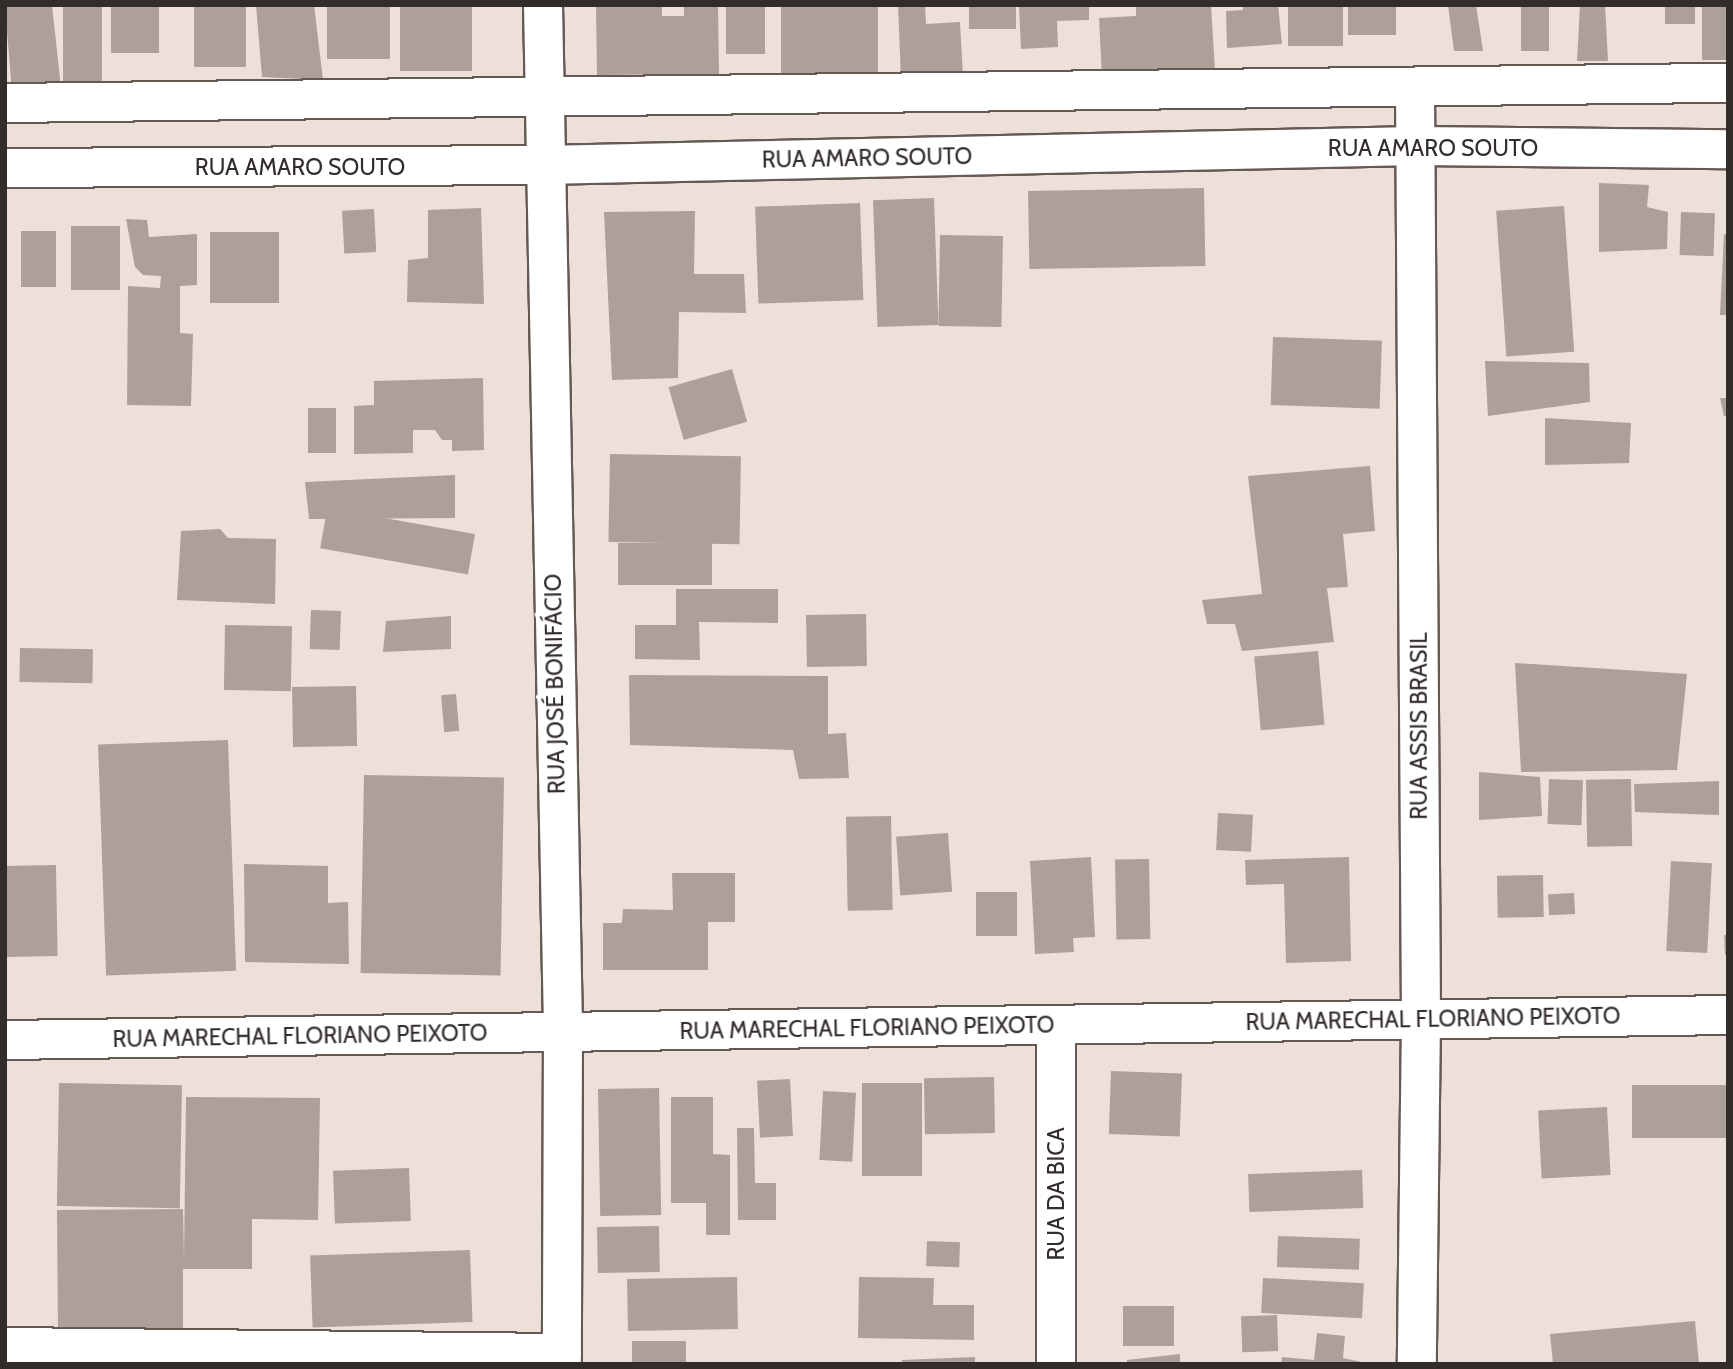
<!DOCTYPE html>
<html>
<head>
<meta charset="utf-8">
<style>
  body { margin:0 }
  #map { position:relative; width:1733px; height:1369px; overflow:hidden; background:#eddfd9; font-family:Cabin,sans-serif }
  div>[style] { position:absolute }
  .building>* { inset:0; background:#ada09a; transform-origin:0 0 }
  .roads { filter:drop-shadow(2px 0 #655954) drop-shadow(-2px 0 #655954) drop-shadow(0 2px #655954) drop-shadow(0 -2px #655954) }
  .minor>* { height:38px; margin:-19px; padding:0 19px; transform-origin:19px; border-radius:19px; background:#fff }
  span { translate:-50% -50%; white-space:nowrap; text-align:center; line-height:1.15; -webkit-text-stroke:7px #fff; paint-order:stroke }
  .street-label { font-size:23px; color:#322c2a }
  .frame { position:absolute; inset:0; border:7px solid #322c2a; pointer-events:none }
</style>
</head>
<body>
<div id="map">
  <div class="building">
    <div style="clip-path:polygon(24px 5px,52px 5px,61px 88px,12px 92px,5px 7px)"></div>
    <div style="left:63px;top:5px;width:39px;height:81px"></div>
    <div style="left:111px;top:5px;width:48px;height:48px"></div>
    <div style="left:194px;top:5px;width:52px;height:62px"></div>
    <div style="clip-path:polygon(256px 5px,314px 5px,323px 80px,262px 77px)"></div>
    <div style="left:327px;top:5px;width:63px;height:54px"></div>
    <div style="left:400px;top:5px;width:72px;height:66px"></div>
    <div style="clip-path:polygon(596px 5px,662px 5px,662px 16px,684px 16px,684px 5px,718px 5px,719px 74px,597px 75px)"></div>
    <div style="left:726px;top:5px;width:39px;height:49px"></div>
    <div style="left:781px;top:5px;width:97px;height:76px"></div>
    <div style="clip-path:polygon(898px 5px,925px 5px,926px 24px,960px 22px,963px 76px,901px 79px)"></div>
    <div style="left:969px;top:5px;width:47px;height:24px"></div>
    <div style="clip-path:polygon(1019px 5px,1089px 5px,1089px 20px,1057px 21px,1058px 47px,1021px 49px)"></div>
    <div style="clip-path:polygon(1136px 5px,1211px 5px,1215px 71px,1102px 78px,1099px 18px,1136px 16px)"></div>
    <div style="clip-path:polygon(1243px 5px,1278px 5px,1282px 44px,1227px 48px,1226px 11px,1243px 10px)"></div>
    <div style="left:1288px;top:5px;width:55px;height:41px"></div>
    <div style="left:1348px;top:5px;width:48px;height:30px"></div>
    <div style="clip-path:polygon(1448px 5px,1476px 5px,1483px 51px,1454px 51px)"></div>
    <div style="left:1521px;top:5px;width:28px;height:46px"></div>
    <div style="clip-path:polygon(1580px 5px,1605px 5px,1608px 61px,1577px 61px)"></div>
    <div style="left:1665px;top:5px;width:30px;height:19px"></div>
    <div style="left:1702px;top:5px;width:26px;height:55px"></div>
    <div style="clip-path:polygon(1599px 183px,1649px 185px,1647px 207px,1668px 212px,1667px 249px,1599px 252px)"></div>
    <div style="left:1204px;top:188px;width:78px;height:176px;rotate:89deg"></div>
    <div style="left:934px;top:198px;width:127px;height:61px;rotate:88deg"></div>
    <div style="left:860px;top:203px;width:97px;height:105px;rotate:88deg"></div>
    <div style="left:1564px;top:206px;width:146px;height:68px;rotate:86deg"></div>
    <div style="clip-path:polygon(481px 208px,484px 304px,407px 302px,408px 260px,428px 258px,428px 210px)"></div>
    <div style="left:374px;top:209px;width:43px;height:32px;rotate:87deg"></div>
    <div style="clip-path:polygon(695px 211px,694px 274px,744px 274px,746px 313px,679px 312px,678px 378px,612px 380px,604px 212px)"></div>
    <div style="left:1681px;top:212px;width:34px;height:43px;rotate:2deg"></div>
    <div style="clip-path:polygon(126px 219px,147px 220px,149px 237px,197px 234px,197px 285px,180px 286px,180px 333px,193px 334px,191px 406px,127px 405px,128px 286px,160px 288px,161px 276px,143px 275px,135px 267px)"></div>
    <div style="left:120px;top:226px;width:64px;height:49px;rotate:90deg"></div>
    <div style="left:21px;top:231px;width:35px;height:56px"></div>
    <div style="left:210px;top:232px;width:69px;height:71px"></div>
    <div style="clip-path:polygon(1724px 234px,1728px 235px,1728px 315px,1720px 315px)"></div>
    <div style="left:940px;top:235px;width:63px;height:91px;rotate:1deg"></div>
    <div style="left:1273px;top:337px;width:109px;height:68px;rotate:2deg"></div>
    <div style="clip-path:polygon(1485px 361px,1589px 363px,1590px 402px,1488px 416px)"></div>
    <div style="left:732px;top:369px;width:55px;height:66px;rotate:74deg"></div>
    <div style="clip-path:polygon(483px 378px,484px 450px,452px 451px,452px 440px,442px 440px,435px 430px,413px 430px,413px 453px,354px 454px,354px 406px,374px 405px,374px 381px)"></div>
    <div style="clip-path:polygon(1720px 398px,1728px 398px,1728px 416px,1724px 416px)"></div>
    <div style="left:308px;top:408px;width:28px;height:45px"></div>
    <div style="clip-path:polygon(1545px 418px,1631px 423px,1629px 463px,1545px 465px)"></div>
    <div style="left:610px;top:454px;width:131px;height:88px;rotate:1deg"></div>
    <div style="clip-path:polygon(1370px 466px,1375px 531px,1343px 534px,1348px 587px,1327px 588px,1334px 642px,1242px 651px,1235px 624px,1207px 624px,1202px 600px,1262px 594px,1248px 476px)"></div>
    <div style="clip-path:polygon(455px 475px,455px 518px,309px 519px,305px 482px)"></div>
    <div style="clip-path:polygon(220px 529px,228px 538px,276px 539px,275px 604px,177px 600px,181px 531px)"></div>
    <div style="left:475px;top:534px;width:41px;height:150px;rotate:100deg"></div>
    <div style="left:712px;top:543px;width:42px;height:94px;rotate:90deg"></div>
    <div style="clip-path:polygon(676px 589px,778px 589px,778px 623px,699px 622px,700px 660px,635px 659px,635px 625px,676px 625px)"></div>
    <div style="left:311px;top:610px;width:30px;height:39px;rotate:2deg"></div>
    <div style="left:866px;top:614px;width:52px;height:60px;rotate:89deg"></div>
    <div style="clip-path:polygon(451px 616px,451px 649px,383px 652px,386px 621px)"></div>
    <div style="left:225px;top:625px;width:67px;height:65px;rotate:1deg"></div>
    <div style="left:20px;top:648px;width:73px;height:34px;rotate:1deg"></div>
    <div style="left:1318px;top:651px;width:74px;height:64px;rotate:85deg"></div>
    <div style="clip-path:polygon(1515px 663px,1687px 674px,1677px 770px,1521px 772px)"></div>
    <div style="clip-path:polygon(629px 675px,828px 676px,828px 734px,846px 733px,849px 778px,799px 779px,793px 750px,630px 745px)"></div>
    <div style="left:356px;top:686px;width:60px;height:64px;rotate:89deg"></div>
    <div style="left:456px;top:694px;width:37px;height:15px;rotate:85deg"></div>
    <div style="left:228px;top:740px;width:231px;height:130px;rotate:88deg"></div>
    <div style="clip-path:polygon(1479px 772px,1540px 777px,1542px 816px,1479px 820px)"></div>
    <div style="left:364px;top:775px;width:140px;height:198px;rotate:1deg"></div>
    <div style="left:1549px;top:779px;width:34px;height:45px;rotate:2deg"></div>
    <div style="left:1631px;top:779px;width:67px;height:45px;rotate:89deg"></div>
    <div style="clip-path:polygon(1719px 781px,1719px 815px,1635px 812px,1634px 784px)"></div>
    <div style="left:1218px;top:813px;width:35px;height:37px;rotate:3deg"></div>
    <div style="left:891px;top:816px;width:94px;height:45px;rotate:89deg"></div>
    <div style="left:948px;top:833px;width:59px;height:52px;rotate:86deg"></div>
    <div style="clip-path:polygon(1091px 857px,1095px 937px,1073px 938px,1074px 952px,1035px 954px,1030px 861px)"></div>
    <div style="clip-path:polygon(1349px 857px,1351px 961px,1286px 963px,1284px 884px,1246px 885px,1245px 860px)"></div>
    <div style="left:1149px;top:859px;width:80px;height:34px;rotate:89deg"></div>
    <div style="left:1671px;top:861px;width:41px;height:90px;rotate:3deg"></div>
    <div style="clip-path:polygon(244px 864px,328px 866px,328px 903px,348px 902px,349px 964px,245px 962px)"></div>
    <div style="left:56px;top:865px;width:91px;height:51px;rotate:89deg"></div>
    <div style="clip-path:polygon(672px 873px,735px 873px,735px 922px,708px 922px,708px 970px,603px 970px,603px 923px,622px 923px,623px 909px,673px 910px)"></div>
    <div style="left:1543px;top:875px;width:42px;height:46px;rotate:89deg"></div>
    <div style="left:976px;top:892px;width:41px;height:44px"></div>
    <div style="left:1574px;top:893px;width:21px;height:26px;rotate:87deg"></div>
    <div style="clip-path:polygon(1724px 935px,1728px 935px,1728px 955px,1725px 955px)"></div>
    <div style="left:1111px;top:1071px;width:71px;height:63px;rotate:2deg"></div>
    <div style="left:994px;top:1077px;width:56px;height:70px;rotate:89deg"></div>
    <div style="left:790px;top:1079px;width:57px;height:33px;rotate:87deg"></div>
    <div style="left:59px;top:1083px;width:123px;height:123px;rotate:1deg"></div>
    <div style="left:862px;top:1083px;width:60px;height:93px"></div>
    <div style="left:1728px;top:1085px;width:53px;height:96px;rotate:90deg"></div>
    <div style="left:659px;top:1088px;width:127px;height:61px;rotate:89deg"></div>
    <div style="left:823px;top:1091px;width:33px;height:69px;rotate:3deg"></div>
    <div style="clip-path:polygon(186px 1097px,320px 1098px,318px 1220px,252px 1219px,252px 1269px,183px 1269px,183px 1336px,58px 1337px,57px 1210px,183px 1209px,184px 1258px)"></div>
    <div style="clip-path:polygon(671px 1097px,713px 1097px,713px 1154px,730px 1155px,730px 1235px,706px 1235px,706px 1203px,671px 1203px)"></div>
    <div style="left:1607px;top:1107px;width:68px;height:69px;rotate:87deg"></div>
    <div style="clip-path:polygon(737px 1128px,754px 1128px,755px 1183px,776px 1183px,776px 1220px,738px 1220px)"></div>
    <div style="left:409px;top:1168px;width:53px;height:76px;rotate:88deg"></div>
    <div style="left:1362px;top:1170px;width:38px;height:114px;rotate:88deg"></div>
    <div style="left:659px;top:1226px;width:46px;height:62px;rotate:89deg"></div>
    <div style="left:1278px;top:1236px;width:82px;height:31px;rotate:2deg"></div>
    <div style="left:927px;top:1241px;width:33px;height:25px;rotate:2deg"></div>
    <div style="left:470px;top:1250px;width:72px;height:160px;rotate:88deg"></div>
    <div style="left:737px;top:1277px;width:52px;height:110px;rotate:89deg"></div>
    <div style="clip-path:polygon(859px 1277px,934px 1278px,933px 1305px,974px 1305px,974px 1340px,858px 1338px)"></div>
    <div style="left:1263px;top:1278px;width:101px;height:35px;rotate:3deg"></div>
    <div style="left:1174px;top:1306px;width:40px;height:51px;rotate:90deg"></div>
    <div style="left:1277px;top:1315px;width:36px;height:36px;rotate:88deg"></div>
    <div style="clip-path:polygon(1695px 1321px,1699px 1364px,1553px 1364px,1550px 1334px)"></div>
    <div style="clip-path:polygon(1317px 1333px,1345px 1336px,1343px 1358px,1371px 1364px,1281px 1364px,1282px 1357px,1314px 1360px)"></div>
    <div style="left:632px;top:1341px;width:54px;height:23px"></div>
    <div style="clip-path:polygon(1180px 1354px,1180px 1364px,1127px 1364px,1127px 1360px)"></div>
    <div style="clip-path:polygon(975px 1357px,975px 1364px,902px 1364px,902px 1360px)"></div>
  </div>
  <div class="roads">
    <div class="minor">
      <div style="left:543px;top:5px;width:1027px;rotate:88.88deg"></div>
      <div style="left:563px;top:1032px;width:332px;rotate:90.2deg"></div>
      <div style="left:1415px;top:88px;width:931px;rotate:89.63deg"></div>
      <div style="left:1421px;top:1019px;width:345px;rotate:90.7deg"></div>
      <div style="left:5px;top:103px;width:1723px;rotate:-0.67deg"></div>
      <div style="left:5px;top:168px;width:538px;rotate:-0.32deg"></div>
      <div style="left:543px;top:165px;width:873px;rotate:-1.25deg"></div>
      <div style="left:1416px;top:146px;width:312px;rotate:0.6deg"></div>
      <div style="left:1056px;top:1025px;width:339px;rotate:90deg"></div>
      <div style="left:5px;top:1040px;width:1723px;rotate:-0.83deg"></div>
      <div style="left:5px;top:1347px;width:557px;rotate:0.62deg"></div>
    </div>
  </div>
  <div class="street-label">
    <span style="left:1433px;top:148px">RUA AMARO SOUTO</span>
    <span style="left:867px;top:158px;rotate:-1deg">RUA AMARO SOUTO</span>
    <span style="left:300px;top:167px">RUA AMARO SOUTO</span>
    <span style="left:555px;top:684px;rotate:-91deg">RUA JOSÉ BONIFÁCIO</span>
    <span style="left:1419px;top:726px;rotate:-90deg">RUA ASSIS BRASIL</span>
    <span style="left:1433px;top:1019px;rotate:-1deg">RUA MARECHAL FLORIANO PEIXOTO</span>
    <span style="left:867px;top:1028px;rotate:-1deg">RUA MARECHAL FLORIANO PEIXOTO</span>
    <span style="left:300px;top:1036px;rotate:-1deg">RUA MARECHAL FLORIANO PEIXOTO</span>
    <span style="left:1056px;top:1194px;rotate:-90deg">RUA DA BICA</span>
  </div>
  <div class="frame"></div>
</div>
</body>
</html>
